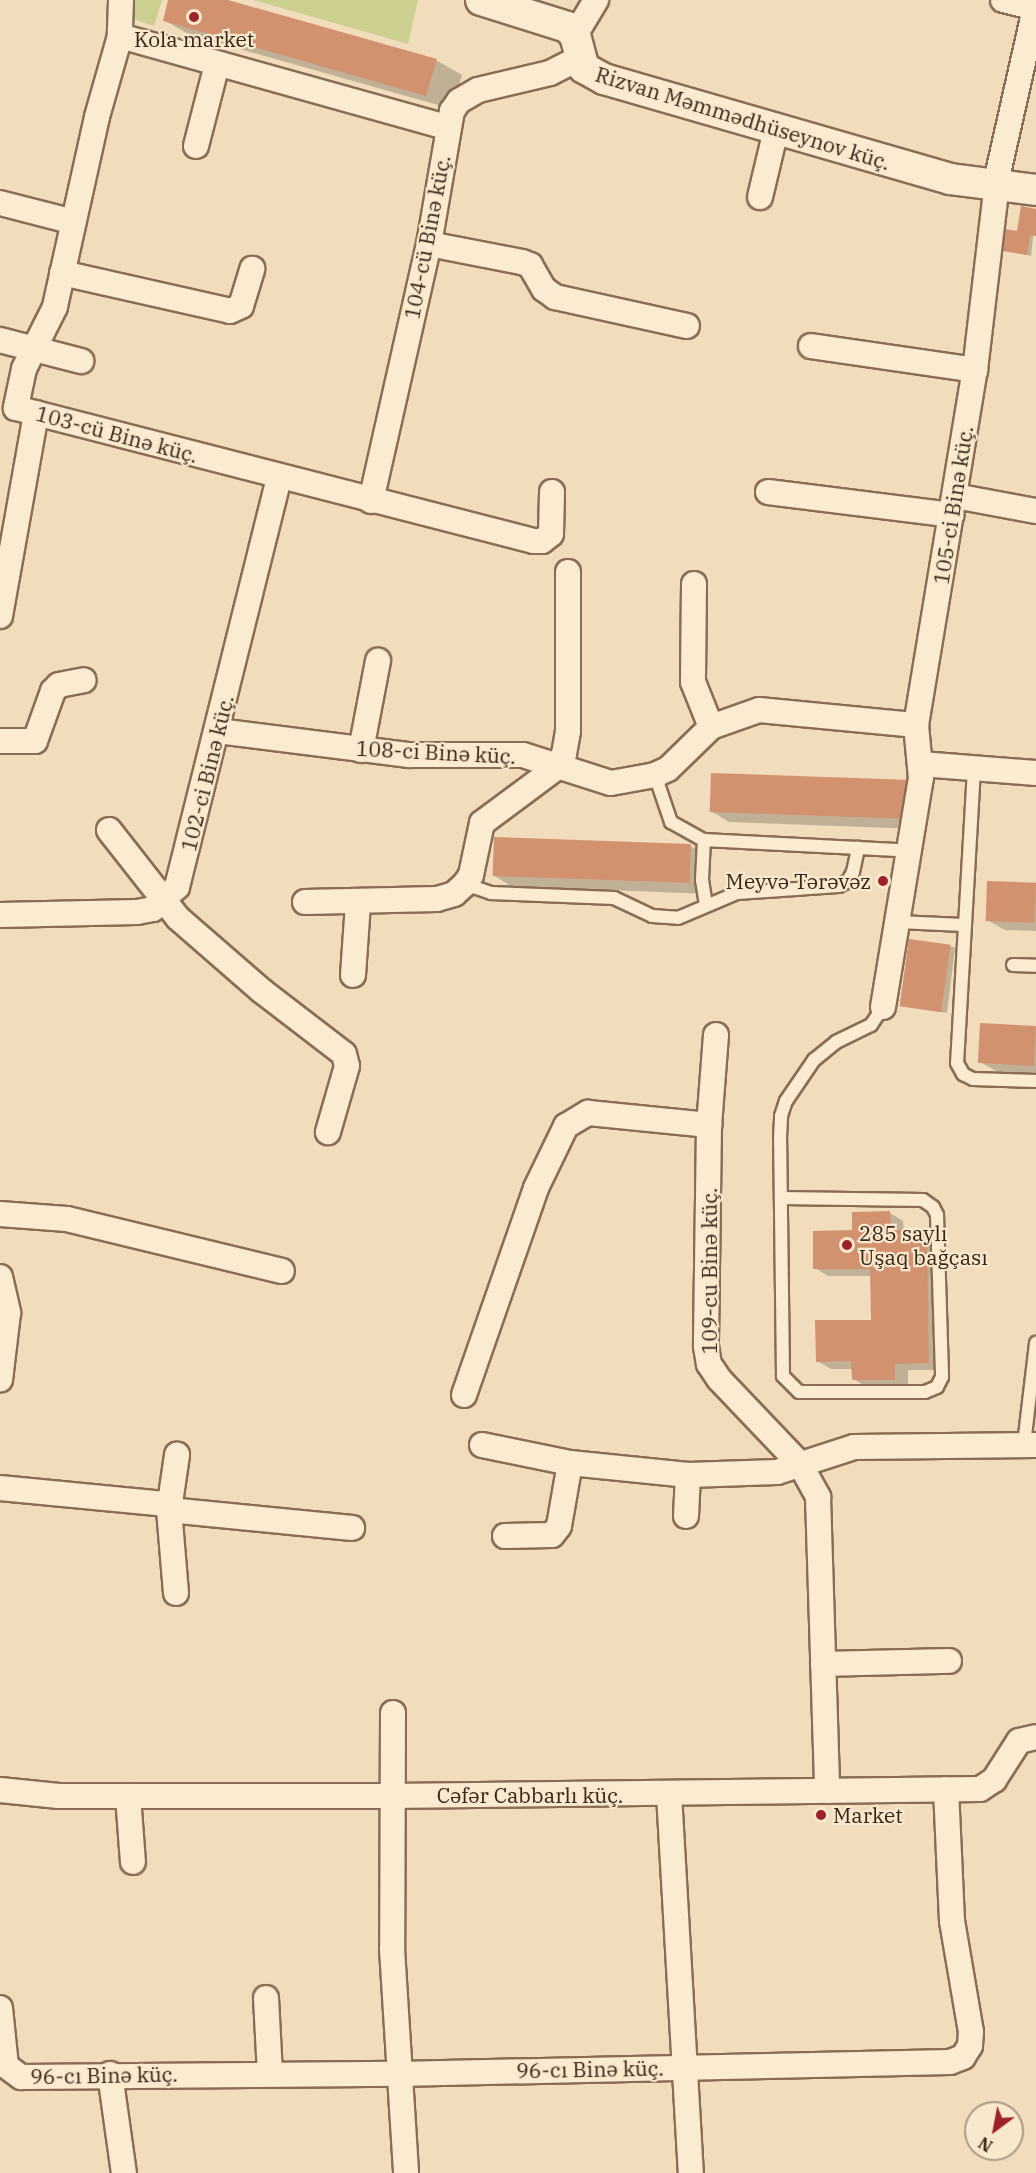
<!DOCTYPE html>
<html>
<head>
<meta charset="utf-8">
<style>
  body { margin:0 }
  #map { position:relative; width:1036px; height:2173px; overflow:hidden; background:#f1ddbc; font-family:"IBM Plex Serif",serif }
  div>[style] { position:absolute }
  .green>* { inset:0; background:#cccf90 }
  .shadow>* { inset:0; background:#0003 }
  .building>* { inset:0; background:#d2926f; transform-origin:0 0 }
  .roads { filter:drop-shadow(2px 0 #896d54) drop-shadow(-2px 0 #896d54) drop-shadow(0 2px #896d54) drop-shadow(0 -2px #896d54) }
  .service>* { height:12px; margin:-6px; padding:0 6px; transform-origin:6px; border-radius:6px; background:#fbebd0 }
  .minor>* { height:24px; margin:-12px; padding:0 12px; transform-origin:12px; border-radius:12px; background:#fbebd0 }
  .tertiary>* { height:30px; margin:-15px; padding:0 15px; transform-origin:15px; border-radius:15px; background:#fbebd0 }
  .dots>* { width:16px; height:16px; translate:-50% -50%; box-sizing:border-box; border:3px solid #f8e8cc; border-radius:50% }
  span { translate:-50% -50%; white-space:nowrap; text-align:center; line-height:1.15; -webkit-text-stroke:4.5px #f8e8cc; paint-order:stroke }
  .poi-label { font-size:21px; color:#37261a }
  .right { translate:-100% -50%; text-align:right }
  .left { translate:0 -50%; text-align:left }
  .street-label { font-size:21px; color:#37261a }
  .north { position:absolute; left:964px; top:2101px; width:60px; height:60px; box-sizing:border-box; background:#f8e8cc; border:2px solid #ab9a85; border-radius:50%; rotate:212deg; font-size:16px; font-weight:700; line-height:24px; text-align:center; color:#37261a }
  .north::after { content:''; display:block; margin:auto; width:21px; height:27px; background:#9c2129; clip-path:polygon(50% 0,100% 100%,50% 72%,0 100%) }
</style>
</head>
<body>
<div id="map">
  <div class="green">
    <div style="clip-path:polygon(131px 0,162px 0,154px 26px,136px 20px)"></div>
    <div style="clip-path:polygon(253px 0,418px 0,408px 44px)"></div>
  </div>
  <div class="shadow">
    <div style="clip-path:polygon(170px 0,223px 0,436px 60px,462px 75px,452px 109px,190px 35px,164px 20px)"></div>
    <div style="clip-path:polygon(1036px 210px,1031px 256px,1005px 250px,1018px 233px)"></div>
    <div style="clip-path:polygon(713px 774px,906px 782px,924px 792px,917px 829px,729px 822px,711px 811px)"></div>
    <div style="clip-path:polygon(690px 846px,708px 856px,707px 894px,511px 886px,493px 875px)"></div>
    <div style="clip-path:polygon(1036px 884px,1036px 931px,1005px 930px,987px 920px)"></div>
    <div style="clip-path:polygon(951px 946px,955px 948px,947px 1013px,901px 1005px)"></div>
    <div style="clip-path:polygon(1036px 1027px,1036px 1074px,998px 1072px,980px 1062px)"></div>
    <div style="clip-path:polygon(890px 1213px,903px 1221px,904px 1232px,927px 1231px,940px 1239px,942px 1370px,908px 1370px,908px 1386px,867px 1387px,853px 1379px,853px 1369px,831px 1369px,817px 1361px,873px 1321px,872px 1276px,828px 1276px,815px 1268px,854px 1232px)"></div>
  </div>
  <div class="building">
    <div style="clip-path:polygon(168px 0,228px 0,437px 59px,426px 96px,163px 21px)"></div>
    <div style="clip-path:polygon(1021px 206px,1036px 209px,1036px 236px,1030px 235px,1027px 255px,1003px 251px,1006px 229px,1017px 231px)"></div>
    <div style="left:711px;top:773px;width:195px;height:39px;rotate:2deg"></div>
    <div style="left:494px;top:837px;width:197px;height:39px;rotate:2deg"></div>
    <div style="left:987px;top:881px;width:49px;height:40px;rotate:2deg"></div>
    <div style="left:909px;top:939px;width:42px;height:68px;rotate:8deg"></div>
    <div style="left:980px;top:1023px;width:56px;height:40px;rotate:3deg"></div>
    <div style="clip-path:polygon(890px 1211px,891px 1230px,927px 1230px,929px 1363px,895px 1364px,895px 1380px,852px 1380px,851px 1361px,816px 1362px,815px 1320px,871px 1320px,870px 1269px,813px 1269px,813px 1231px,852px 1230px,852px 1212px)"></div>
  </div>
  <div class="roads">
    <div class="service">
      <div style="left:974px;top:769px;width:294px;rotate:93.3deg"></div>
      <div style="left:957px;top:1063px;width:13px;rotate:61deg"></div>
      <div style="left:963px;top:1074px;width:11px;rotate:27deg"></div>
      <div style="left:973px;top:1079px;width:63px;rotate:1.8deg"></div>
      <div style="left:655px;top:775px;width:50px;rotate:71.2deg"></div>
      <div style="left:671px;top:822px;width:38px;rotate:29deg"></div>
      <div style="left:704px;top:840px;width:207px;rotate:3deg"></div>
      <div style="left:704px;top:840px;width:40px;rotate:92.9deg"></div>
      <div style="left:702px;top:880px;width:26px;rotate:81deg"></div>
      <div style="left:465px;top:884px;width:28px;rotate:19deg"></div>
      <div style="left:491px;top:893px;width:123px;rotate:2.3deg"></div>
      <div style="left:614px;top:898px;width:42px;rotate:25.3deg"></div>
      <div style="left:652px;top:916px;width:26px;rotate:4deg"></div>
      <div style="left:678px;top:918px;width:64px;rotate:-23deg"></div>
      <div style="left:737px;top:893px;width:102px;rotate:-3.9deg"></div>
      <div style="left:839px;top:886px;width:10px;rotate:-29deg"></div>
      <div style="left:848px;top:881px;width:10px;rotate:-61deg"></div>
      <div style="left:853px;top:872px;width:25px;rotate:-78deg"></div>
      <div style="left:898px;top:922px;width:65px;rotate:2.6deg"></div>
      <div style="left:1013px;top:965px;width:23px;rotate:2deg"></div>
      <div style="left:781px;top:1198px;width:142px;rotate:0.8deg"></div>
      <div style="left:923px;top:1200px;width:12px;rotate:35deg"></div>
      <div style="left:933px;top:1207px;width:9px;rotate:63deg"></div>
      <div style="left:937px;top:1215px;width:162px;rotate:88.2deg"></div>
      <div style="left:942px;top:1377px;width:11px;rotate:117deg"></div>
      <div style="left:937px;top:1387px;width:13px;rotate:157deg"></div>
      <div style="left:925px;top:1392px;width:126px;rotate:180deg"></div>
      <div style="left:799px;top:1392px;width:23px;rotate:-135deg"></div>
      <div style="left:783px;top:1376px;width:238px;rotate:-90.7deg"></div>
      <div style="left:780px;top:1138px;width:22px;rotate:-87deg"></div>
      <div style="left:781px;top:1116px;width:16px;rotate:-72deg"></div>
      <div style="left:786px;top:1101px;width:50px;rotate:-55.7deg"></div>
      <div style="left:814px;top:1060px;width:28px;rotate:-39deg"></div>
      <div style="left:836px;top:1042px;width:39px;rotate:-26deg"></div>
      <div style="left:871px;top:1025px;width:22px;rotate:-56deg"></div>
      <div style="left:1024px;top:1444px;width:102px;rotate:-83.2deg"></div>
    </div>
    <div class="minor">
      <div style="left:121px;top:0;width:36px;rotate:92deg"></div>
      <div style="left:120px;top:36px;width:84px;rotate:105.9deg"></div>
      <div style="left:97px;top:117px;width:195px;rotate:102.5deg"></div>
      <div style="left:55px;top:307px;width:69px;rotate:116.6deg"></div>
      <div style="left:24px;top:369px;width:40px;rotate:102deg"></div>
      <div style="left:16px;top:408px;width:535px;rotate:14.4deg"></div>
      <div style="left:534px;top:541px;width:8px"></div>
      <div style="left:542px;top:541px;width:11px;rotate:-38deg"></div>
      <div style="left:551px;top:534px;width:42px;rotate:-88.6deg"></div>
      <div style="left:1003px;top:0;width:34px;rotate:14deg"></div>
      <div style="left:575px;top:35px;width:41px;rotate:-59deg"></div>
      <div style="left:120px;top:36px;width:339px;rotate:15.6deg"></div>
      <div style="left:196px;top:146px;width:85px;rotate:-75.6deg"></div>
      <div style="left:760px;top:197px;width:69px;rotate:-76.6deg"></div>
      <div style="left:0;top:203px;width:76px;rotate:14.4deg"></div>
      <div style="left:429px;top:244px;width:95px;rotate:11deg"></div>
      <div style="left:522px;top:262px;width:9px;rotate:21deg"></div>
      <div style="left:530px;top:265px;width:28px;rotate:60deg"></div>
      <div style="left:544px;top:289px;width:14px;rotate:36deg"></div>
      <div style="left:555px;top:297px;width:135px;rotate:12.4deg"></div>
      <div style="left:62px;top:273px;width:172px;rotate:12.7deg"></div>
      <div style="left:230px;top:311px;width:12px;rotate:-24deg"></div>
      <div style="left:241px;top:306px;width:39px;rotate:-73deg"></div>
      <div style="left:0;top:340px;width:84px;rotate:14.5deg"></div>
      <div style="left:811px;top:346px;width:166px;rotate:8.3deg"></div>
      <div style="left:768px;top:492px;width:185px;rotate:7.1deg"></div>
      <div style="left:955px;top:496px;width:82px;rotate:10.5deg"></div>
      <div style="left:371px;top:501px;width:263px;rotate:-77.3deg"></div>
      <div style="left:429px;top:244px;width:135px;rotate:-80.2deg"></div>
      <div style="left:452px;top:111px;width:12px;rotate:-55deg"></div>
      <div style="left:459px;top:101px;width:22px;rotate:-30deg"></div>
      <div style="left:478px;top:90px;width:74px;rotate:-13.3deg"></div>
      <div style="left:550px;top:73px;width:33px;rotate:-27deg"></div>
      <div style="left:694px;top:584px;width:98px;rotate:90.6deg"></div>
      <div style="left:693px;top:682px;width:48px;rotate:68.2deg"></div>
      <div style="left:0;top:616px;width:206px;rotate:-79.9deg"></div>
      <div style="left:218px;top:731px;width:193px;rotate:7.2deg"></div>
      <div style="left:409px;top:755px;width:114px"></div>
      <div style="left:523px;top:755px;width:92px;rotate:17.7deg"></div>
      <div style="left:611px;top:783px;width:45px;rotate:-10.3deg"></div>
      <div style="left:655px;top:775px;width:14px;rotate:-25deg"></div>
      <div style="left:668px;top:769px;width:60px;rotate:-44.3deg"></div>
      <div style="left:711px;top:727px;width:51px;rotate:-19.5deg"></div>
      <div style="left:759px;top:710px;width:158px;rotate:5.5deg"></div>
      <div style="left:0;top:741px;width:35px"></div>
      <div style="left:35px;top:741px;width:53px;rotate:-70.2deg"></div>
      <div style="left:53px;top:691px;width:8px;rotate:-45deg"></div>
      <div style="left:59px;top:685px;width:25px;rotate:-11deg"></div>
      <div style="left:361px;top:750px;width:91px;rotate:-79.2deg"></div>
      <div style="left:921px;top:764px;width:115px;rotate:4.5deg"></div>
      <div style="left:109px;top:830px;width:112px;rotate:51.9deg"></div>
      <div style="left:178px;top:918px;width:111px;rotate:41deg"></div>
      <div style="left:262px;top:991px;width:103px;rotate:37.5deg"></div>
      <div style="left:344px;top:1054px;width:12px;rotate:76deg"></div>
      <div style="left:347px;top:1066px;width:69px;rotate:106.1deg"></div>
      <div style="left:305px;top:902px;width:132px;rotate:-1.3deg"></div>
      <div style="left:437px;top:899px;width:18px;rotate:-16deg"></div>
      <div style="left:454px;top:894px;width:15px;rotate:-42deg"></div>
      <div style="left:465px;top:884px;width:11px;rotate:-56deg"></div>
      <div style="left:471px;top:875px;width:53px;rotate:-78.1deg"></div>
      <div style="left:482px;top:823px;width:92px;rotate:-36.6deg"></div>
      <div style="left:556px;top:768px;width:16px;rotate:-60deg"></div>
      <div style="left:564px;top:754px;width:23px;rotate:-80deg"></div>
      <div style="left:568px;top:731px;width:159px;rotate:-90deg"></div>
      <div style="left:0;top:915px;width:137px;rotate:-1.3deg"></div>
      <div style="left:137px;top:912px;width:16px;rotate:-11deg"></div>
      <div style="left:153px;top:909px;width:33px;rotate:-43deg"></div>
      <div style="left:177px;top:887px;width:422px;rotate:-76deg"></div>
      <div style="left:353px;top:975px;width:71px;rotate:-86deg"></div>
      <div style="left:883px;top:1007px;width:232px;rotate:-80.6deg"></div>
      <div style="left:921px;top:778px;width:53px;rotate:-95.4deg"></div>
      <div style="left:916px;top:725px;width:360px;rotate:-80.6deg"></div>
      <div style="left:975px;top:370px;width:198px;rotate:-83.3deg"></div>
      <div style="left:998px;top:173px;width:173px;rotate:-77.3deg"></div>
      <div style="left:716px;top:1035px;width:90px;rotate:94.4deg"></div>
      <div style="left:709px;top:1125px;width:221px;rotate:90.8deg"></div>
      <div style="left:706px;top:1346px;width:18px;rotate:81deg"></div>
      <div style="left:709px;top:1364px;width:18px;rotate:56deg"></div>
      <div style="left:719px;top:1379px;width:117px;rotate:46.4deg"></div>
      <div style="left:800px;top:1464px;width:38px;rotate:61deg"></div>
      <div style="left:818px;top:1497px;width:294px;rotate:88.2deg"></div>
      <div style="left:0;top:1214px;width:67px;rotate:4.3deg"></div>
      <div style="left:67px;top:1219px;width:221px;rotate:13.6deg"></div>
      <div style="left:0;top:1277px;width:37px;rotate:77deg"></div>
      <div style="left:8px;top:1313px;width:67px;rotate:96.8deg"></div>
      <div style="left:464px;top:1395px;width:219px;rotate:-70.8deg"></div>
      <div style="left:536px;top:1188px;width:69px;rotate:-64.2deg"></div>
      <div style="left:566px;top:1126px;width:26px;rotate:-31deg"></div>
      <div style="left:588px;top:1113px;width:122px;rotate:5.7deg"></div>
      <div style="left:482px;top:1445px;width:90px;rotate:11.6deg"></div>
      <div style="left:570px;top:1463px;width:119px;rotate:5.8deg"></div>
      <div style="left:688px;top:1475px;width:89px;rotate:-1.9deg"></div>
      <div style="left:777px;top:1472px;width:81px;rotate:-18deg"></div>
      <div style="left:854px;top:1447px;width:182px;rotate:-0.6deg"></div>
      <div style="left:0;top:1488px;width:168px;rotate:5.5deg"></div>
      <div style="left:167px;top:1504px;width:6px;rotate:72deg"></div>
      <div style="left:169px;top:1510px;width:184px;rotate:5.6deg"></div>
      <div style="left:686px;top:1516px;width:41px;rotate:-87.2deg"></div>
      <div style="left:505px;top:1536px;width:47px;rotate:-1.2deg"></div>
      <div style="left:552px;top:1535px;width:11px;rotate:-52deg"></div>
      <div style="left:559px;top:1526px;width:64px;rotate:-80.1deg"></div>
      <div style="left:176px;top:1593px;width:83px;rotate:-94.8deg"></div>
      <div style="left:169px;top:1510px;width:56px;rotate:-81.7deg"></div>
      <div style="left:823px;top:1664px;width:126px;rotate:-1.4deg"></div>
      <div style="left:393px;top:1713px;width:236px;rotate:90.2deg"></div>
      <div style="left:392px;top:1949px;width:224px;rotate:86.4deg"></div>
      <div style="left:0;top:1790px;width:59px;rotate:5.8deg"></div>
      <div style="left:59px;top:1796px;width:332px"></div>
      <div style="left:391px;top:1796px;width:589px;rotate:-0.68deg"></div>
      <div style="left:980px;top:1789px;width:17px;rotate:-33deg"></div>
      <div style="left:994px;top:1780px;width:46px;rotate:-57.3deg"></div>
      <div style="left:1019px;top:1741px;width:17px;rotate:-13deg"></div>
      <div style="left:669px;top:1794px;width:380px;rotate:86.7deg"></div>
      <div style="left:128px;top:1796px;width:66px;rotate:85.7deg"></div>
      <div style="left:266px;top:1998px;width:76px;rotate:87deg"></div>
      <div style="left:0;top:2008px;width:58px;rotate:84.1deg"></div>
      <div style="left:6px;top:2066px;width:19px;rotate:36deg"></div>
      <div style="left:21px;top:2077px;width:377px;rotate:-0.5deg"></div>
      <div style="left:398px;top:2074px;width:552px;rotate:-1.25deg"></div>
      <div style="left:950px;top:2062px;width:14px;rotate:-21deg"></div>
      <div style="left:963px;top:2057px;width:13px;rotate:-58deg"></div>
      <div style="left:970px;top:2046px;width:14px;rotate:-86deg"></div>
      <div style="left:971px;top:2032px;width:113px;rotate:-99.7deg"></div>
      <div style="left:952px;top:1921px;width:132px;rotate:-92.6deg"></div>
      <div style="left:110px;top:2074px;width:100px;rotate:82deg"></div>
    </div>
    <div class="tertiary">
      <div style="left:481px;top:0;width:90px;rotate:17.4deg"></div>
      <div style="left:567px;top:27px;width:11px;rotate:45deg"></div>
      <div style="left:575px;top:35px;width:34px;rotate:75deg"></div>
      <div style="left:584px;top:68px;width:23px;rotate:29deg"></div>
      <div style="left:604px;top:79px;width:360px;rotate:16.1deg"></div>
      <div style="left:950px;top:179px;width:87px;rotate:7.3deg"></div>
    </div>
  </div>
  <div class="dots">
    <div style="left:194px;top:17px;background:#9c2129"></div>
    <div style="left:883px;top:881px;background:#9c2129"></div>
    <div style="left:847px;top:1245px;background:#9c2129"></div>
    <div style="left:821px;top:1815px;background:#9c2129"></div>
  </div>
  <div class="poi-label">
    <span style="left:194px;top:39px">Kola market</span>
    <span class="right" style="left:871px;top:881px">Meyvə Tərəvəz</span>
    <span class="left" style="left:859px;top:1245px">285 saylı<br>Uşaq bağçası</span>
    <span class="left" style="left:833px;top:1815px">Market</span>
  </div>
  <div class="street-label">
    <span style="left:743px;top:118px;rotate:17deg">Rizvan Məmmədhüseynov küç.</span>
    <span style="left:427px;top:237px;rotate:-79deg">104-cü Binə küç.</span>
    <span style="left:117px;top:434px;rotate:15deg">103-cü Binə küç.</span>
    <span style="left:953px;top:505px;rotate:-81deg">105-ci Binə küç.</span>
    <span style="left:436px;top:752px;rotate:3deg">108-ci Binə küç.</span>
    <span style="left:207px;top:773px;rotate:-76deg">102-ci Binə küç.</span>
    <span style="left:709px;top:1271px;rotate:-90deg">109-cu Binə küç.</span>
    <span style="left:530px;top:1795px">Cəfər Cabbarlı küç.</span>
    <span style="left:590px;top:2069px;rotate:-1deg">96-cı Binə küç.</span>
    <span style="left:104px;top:2075px;rotate:-1deg">96-cı Binə küç.</span>
  </div>
  <div class="north">N</div>
</div>
</body>
</html>
